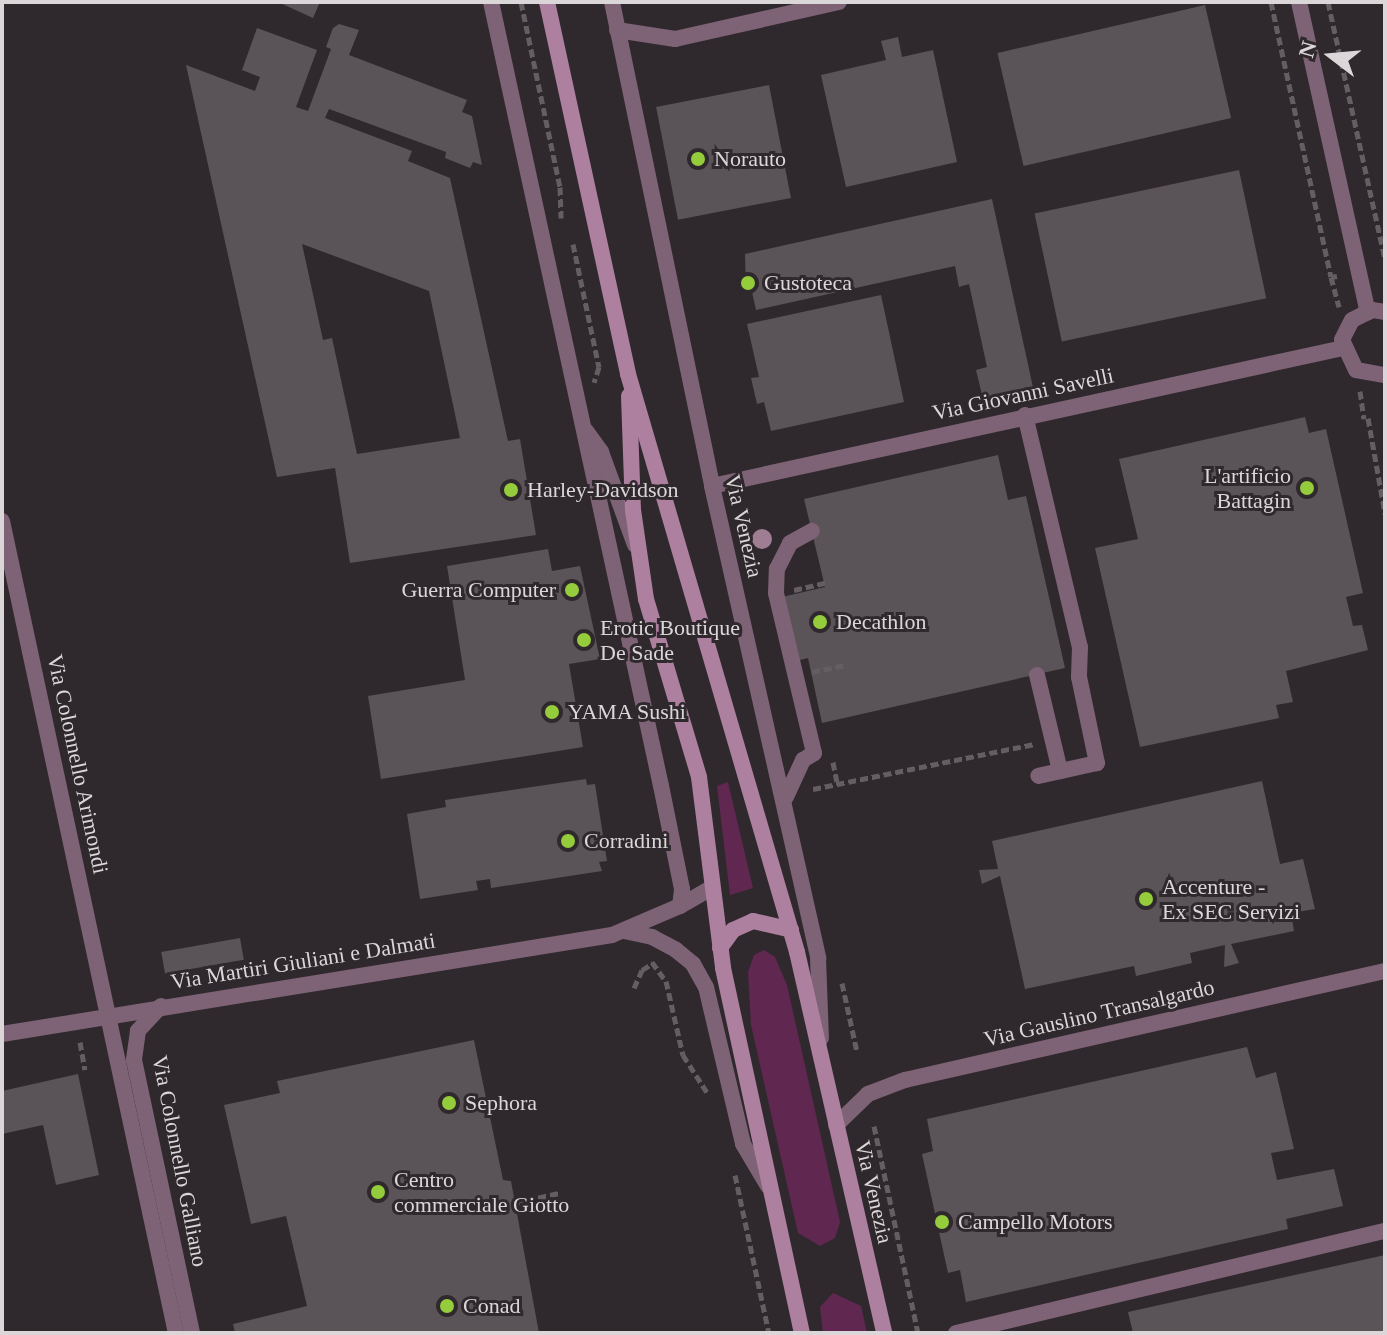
<!DOCTYPE html>
<html>
<head>
<meta charset="utf-8">
<style>
  body { margin:0 }
  #map { position:relative; width:1387px; height:1335px; overflow:hidden; background:#2f292d; font-family:"Times New Roman",serif }
  div>[style] { position:absolute }
  .green>* { inset:0; background:#602751 }
  .building>* { inset:0; background:#5a5357; transform-origin:0 0 }
  .path>* { height:5px; margin-top:-2.5px; transform-origin:0; background:repeating-linear-gradient(90deg,#645e62 0 8px,transparent 0 12px) }
  .lane>* { height:16px; margin:-8px; padding:0 8px; transform-origin:8px; border-radius:8px; background:#7e6275 }
  .street>* { height:16px; margin:-8px; padding:0 8px; transform-origin:8px; border-radius:8px; background:#7e6275 }
  .secondary>* { height:16px; margin:-8px; padding:0 8px; transform-origin:8px; border-radius:8px; background:#ad809f }
  .trees>* { width:20px; height:20px; margin:-10px; border-radius:50%; background:#9f7e94 }
  .dots>* { width:22px; height:22px; translate:-50% -50%; box-sizing:border-box; border:4px solid #2f292d; border-radius:50% }
  span { translate:-50% -50%; white-space:nowrap; text-align:center; line-height:1.15; -webkit-text-stroke:6px #2f292d; paint-order:stroke }
  .poi-label { font-size:22px; color:#dbd7d9 }
  .left { translate:0 -50%; text-align:left }
  .right { translate:-100% -50%; text-align:right }
  .street-label { font-size:22px; color:#dbd7d9 }
  .frame { position:absolute; inset:0; border:4px solid #dbd7d9; pointer-events:none }
  .north { position:absolute; left:1291px; top:16px; width:80px; height:80px; -webkit-text-stroke:6px #2f292d; paint-order:stroke; rotate:286deg; font-size:22px; font-weight:700; line-height:32px; text-align:center; color:#dbd7d9 }
  .north::after { content:''; display:block; margin:auto; width:28px; height:36px; background:#dbd7d9; clip-path:polygon(50% 0,100% 100%,50% 72%,0 100%) }
</style>
</head>
<body>
<div id="map">
  <div class="green">
    <div style="clip-path:polygon(728px 782px,753px 888px,730px 895px,717px 786px)"></div>
    <div style="clip-path:polygon(764px 950px,775px 957px,787px 985px,840px 1222px,835px 1238px,820px 1246px,798px 1233px,751px 1025px,748px 972px,754px 955px)"></div>
    <div style="clip-path:polygon(833px 1293px,861px 1306px,867px 1333px,823px 1333px,820px 1307px)"></div>
  </div>
  <div class="building">
    <div style="clip-path:polygon(278px 2px,320px 2px,313px 18px)"></div>
    <div style="left:1205px;top:5px;width:116px;height:213px;rotate:77deg"></div>
    <div style="clip-path:polygon(evenodd,339px 24px,359px 30px,349px 55px,467px 100px,462px 112px,472px 116px,482px 165px,473px 162px,470px 168px,445px 158px,446px 152px,329px 109px,325px 118px,412px 151px,408px 161px,450px 178px,508px 441px,520px 439px,536px 535px,350px 563px,335px 468px,277px 477px,186px 65px,255px 91px,260px 77px,242px 70px,257px 28px,317px 50px,296px 107px,308px 111px,331px 49px,326px 47px,333px 28px,339px 24px,302px 244px,429px 291px,460px 438px,357px 454px,332px 338px,323px 340px,302px 244px)"></div>
    <div style="clip-path:polygon(898px 37px,902px 57px,933px 50px,957px 162px,846px 187px,821px 75px,886px 60px,881px 41px)"></div>
    <div style="left:769px;top:85px;width:115px;height:115px;rotate:79deg"></div>
    <div style="left:1239px;top:170px;width:131px;height:209px;rotate:78deg"></div>
    <div style="clip-path:polygon(992px 199px,1034px 392px,984px 403px,976px 370px,987px 367px,969px 284px,959px 287px,955px 266px,756px 310px,752px 292px,746px 293px,745px 254px)"></div>
    <div style="clip-path:polygon(881px 295px,904px 402px,771px 431px,764px 402px,757px 404px,751px 378px,759px 377px,747px 324px)"></div>
    <div style="clip-path:polygon(1305px 417px,1309px 433px,1326px 429px,1363px 593px,1346px 597px,1353px 626px,1362px 625px,1368px 650px,1286px 671px,1293px 702px,1276px 705px,1279px 718px,1140px 747px,1095px 548px,1138px 539px,1119px 459px)"></div>
    <div style="clip-path:polygon(998px 455px,1008px 500px,1026px 496px,1065px 668px,822px 723px,808px 658px,796px 661px,782px 597px,825px 587px,804px 499px)"></div>
    <div style="clip-path:polygon(548px 549px,552px 571px,580px 566px,600px 659px,569px 664px,583px 747px,381px 779px,368px 696px,465px 680px,447px 566px)"></div>
    <div style="clip-path:polygon(586px 779px,587px 785px,595px 784px,607px 861px,599px 862px,602px 871px,491px 888px,490px 879px,476px 881px,478px 890px,420px 899px,407px 814px,446px 807px,445px 800px)"></div>
    <div style="clip-path:polygon(1262px 781px,1280px 864px,1303px 859px,1315px 909px,1291px 913px,1294px 931px,1231px 944px,1239px 963px,1224px 967px,1225px 945px,1190px 953px,1192px 963px,1136px 976px,1134px 966px,1025px 989px,1000px 876px,982px 884px,979px 870px,998px 869px,992px 841px)"></div>
    <div style="left:240px;top:938px;width:22px;height:80px;rotate:80deg"></div>
    <div style="clip-path:polygon(474px 1040px,503px 1180px,511px 1181px,539px 1333px,235px 1333px,233px 1324px,307px 1306px,286px 1216px,251px 1224px,224px 1105px,280px 1093px,277px 1081px)"></div>
    <div style="clip-path:polygon(1247px 1047px,1256px 1078px,1276px 1072px,1294px 1149px,1271px 1153px,1277px 1180px,1334px 1169px,1343px 1206px,1286px 1219px,1288px 1229px,966px 1302px,960px 1270px,948px 1273px,922px 1154px,933px 1151px,927px 1119px)"></div>
    <div style="clip-path:polygon(78px 1074px,99px 1175px,56px 1185px,43px 1125px,2px 1134px,2px 1091px)"></div>
    <div style="clip-path:polygon(1385px 1255px,1385px 1333px,1133px 1333px,1128px 1312px)"></div>
  </div>
  <div class="path">
    <div style="left:521px;top:2px;width:189px;rotate:78.1deg"></div>
    <div style="left:560px;top:187px;width:31px;rotate:88deg"></div>
    <div style="left:1271px;top:2px;width:281px;rotate:77.7deg"></div>
    <div style="left:1331px;top:277px;width:6px;rotate:-9deg"></div>
    <div style="left:1328px;top:2px;width:263px;rotate:77.5deg"></div>
    <div style="left:573px;top:244px;width:126px;rotate:78.1deg"></div>
    <div style="left:599px;top:367px;width:16px;rotate:108deg"></div>
    <div style="left:1331px;top:277px;width:31px;rotate:75deg"></div>
    <div style="left:1360px;top:391px;width:28px;rotate:82deg"></div>
    <div style="left:1368px;top:418px;width:97px;rotate:79.9deg"></div>
    <div style="left:794px;top:590px;width:35px;rotate:-13deg"></div>
    <div style="left:812px;top:672px;width:35px;rotate:-12deg"></div>
    <div style="left:833px;top:762px;width:20px;rotate:79deg"></div>
    <div style="left:813px;top:789px;width:226px;rotate:-11.5deg"></div>
    <div style="left:652px;top:962px;width:24px;rotate:54deg"></div>
    <div style="left:666px;top:981px;width:76px;rotate:77.1deg"></div>
    <div style="left:683px;top:1055px;width:46px;rotate:57.3deg"></div>
    <div style="left:842px;top:983px;width:71px;rotate:77.7deg"></div>
    <div style="left:634px;top:988px;width:20px;rotate:-66deg"></div>
    <div style="left:642px;top:970px;width:13px;rotate:-32deg"></div>
    <div style="left:80px;top:1042px;width:28px;rotate:80deg"></div>
    <div style="left:874px;top:1126px;width:212px;rotate:78deg"></div>
    <div style="left:735px;top:1175px;width:162px;rotate:77.9deg"></div>
    <div style="left:515px;top:1203px;width:45px;rotate:-12.8deg"></div>
  </div>
  <div class="lane">
    <div style="left:1025px;top:415px;width:238px;rotate:76.7deg"></div>
    <div style="left:1080px;top:647px;width:30px;rotate:92deg"></div>
    <div style="left:1079px;top:677px;width:88px;rotate:78.2deg"></div>
    <div style="left:1097px;top:763px;width:60px;rotate:167.6deg"></div>
    <div style="left:1037px;top:675px;width:99px;rotate:76.5deg"></div>
    <div style="left:786px;top:797px;width:41px;rotate:-65.3deg"></div>
    <div style="left:803px;top:760px;width:13px;rotate:-32deg"></div>
    <div style="left:814px;top:753px;width:164px;rotate:-103.4deg"></div>
    <div style="left:776px;top:593px;width:24px;rotate:-88deg"></div>
    <div style="left:777px;top:569px;width:29px;rotate:-63deg"></div>
    <div style="left:790px;top:543px;width:25px;rotate:-29deg"></div>
    <div style="left:956px;top:1333px;width:441px;rotate:-13.4deg"></div>
  </div>
  <div class="street">
    <div style="left:612px;top:2px;width:494px;rotate:78.3deg"></div>
    <div style="left:712px;top:486px;width:484px;rotate:77.3deg"></div>
    <div style="left:818px;top:958px;width:80px;rotate:87.9deg"></div>
    <div style="left:1299px;top:2px;width:318px;rotate:77.5deg"></div>
    <div style="left:617px;top:30px;width:59px;rotate:8.8deg"></div>
    <div style="left:675px;top:39px;width:168px;rotate:-12.7deg"></div>
    <div style="left:1385px;top:312px;width:13px;rotate:-171deg"></div>
    <div style="left:1372px;top:310px;width:22px;rotate:153deg"></div>
    <div style="left:1352px;top:320px;width:22px;rotate:117deg"></div>
    <div style="left:1342px;top:340px;width:33px;rotate:65deg"></div>
    <div style="left:1356px;top:370px;width:29px;rotate:10deg"></div>
    <div style="left:586px;top:431px;width:26px;rotate:54deg"></div>
    <div style="left:601px;top:452px;width:99px;rotate:69.9deg"></div>
    <div style="left:712px;top:486px;width:646px;rotate:-12.34deg"></div>
    <div style="left:2px;top:521px;width:830px;rotate:77.91deg"></div>
    <div style="left:680px;top:906px;width:34px;rotate:-30deg"></div>
    <div style="left:624px;top:931px;width:29px;rotate:12deg"></div>
    <div style="left:652px;top:937px;width:27px;rotate:28deg"></div>
    <div style="left:676px;top:950px;width:22px;rotate:39deg"></div>
    <div style="left:693px;top:964px;width:26px;rotate:61deg"></div>
    <div style="left:706px;top:987px;width:161px;rotate:76.7deg"></div>
    <div style="left:743px;top:1144px;width:49px;rotate:59.2deg"></div>
    <div style="left:161px;top:1006px;width:34px;rotate:133deg"></div>
    <div style="left:138px;top:1031px;width:29px;rotate:98deg"></div>
    <div style="left:134px;top:1060px;width:279px;rotate:78deg"></div>
    <div style="left:2px;top:1034px;width:618px;rotate:-9.22deg"></div>
    <div style="left:612px;top:935px;width:74px;rotate:-23.1deg"></div>
    <div style="left:680px;top:906px;width:17px;rotate:-83deg"></div>
    <div style="left:682px;top:889px;width:105px;rotate:-101.5deg"></div>
    <div style="left:661px;top:786px;width:802px;rotate:-102.23deg"></div>
    <div style="left:836px;top:1125px;width:45px;rotate:-44.1deg"></div>
    <div style="left:868px;top:1094px;width:40px;rotate:-21deg"></div>
    <div style="left:905px;top:1080px;width:492px;rotate:-12.8deg"></div>
  </div>
  <div class="secondary">
    <div style="left:547px;top:2px;width:381px;rotate:77.7deg"></div>
    <div style="left:628px;top:374px;width:602px;rotate:73.7deg"></div>
    <div style="left:797px;top:952px;width:391px;rotate:77.1deg"></div>
    <div style="left:629px;top:396px;width:114px;rotate:88deg"></div>
    <div style="left:633px;top:510px;width:90px;rotate:81.7deg"></div>
    <div style="left:646px;top:599px;width:186px;rotate:73.4deg"></div>
    <div style="left:699px;top:777px;width:193px;rotate:82.8deg"></div>
    <div style="left:723px;top:968px;width:373px;rotate:77.8deg"></div>
    <div style="left:720px;top:948px;width:22px;rotate:-54deg"></div>
    <div style="left:733px;top:930px;width:22px;rotate:-24deg"></div>
    <div style="left:753px;top:921px;width:39px;rotate:13deg"></div>
  </div>
  <div class="trees">
    <div style="left:762px;top:539px"></div>
  </div>
  <div class="dots">
    <div style="left:698px;top:159px;background:#94cc3c"></div>
    <div style="left:748px;top:283px;background:#94cc3c"></div>
    <div style="left:1307px;top:488px;background:#94cc3c"></div>
    <div style="left:511px;top:490px;background:#94cc3c"></div>
    <div style="left:572px;top:590px;background:#94cc3c"></div>
    <div style="left:820px;top:622px;background:#94cc3c"></div>
    <div style="left:584px;top:640px;background:#94cc3c"></div>
    <div style="left:552px;top:712px;background:#94cc3c"></div>
    <div style="left:568px;top:841px;background:#94cc3c"></div>
    <div style="left:1146px;top:899px;background:#94cc3c"></div>
    <div style="left:449px;top:1103px;background:#94cc3c"></div>
    <div style="left:378px;top:1192px;background:#94cc3c"></div>
    <div style="left:942px;top:1222px;background:#94cc3c"></div>
    <div style="left:447px;top:1306px;background:#94cc3c"></div>
  </div>
  <div class="poi-label">
    <span class="left" style="left:714px;top:159px">Norauto</span>
    <span class="left" style="left:764px;top:283px">Gustoteca</span>
    <span class="right" style="left:1291px;top:488px">L'artificio<br>Battagin</span>
    <span class="left" style="left:527px;top:490px">Harley-Davidson</span>
    <span class="right" style="left:556px;top:590px">Guerra Computer</span>
    <span class="left" style="left:836px;top:622px">Decathlon</span>
    <span class="left" style="left:600px;top:640px">Erotic Boutique<br>De Sade</span>
    <span class="left" style="left:568px;top:712px">YAMA Sushi</span>
    <span class="left" style="left:584px;top:841px">Corradini</span>
    <span class="left" style="left:1162px;top:899px">Accenture -<br>Ex SEC Servizi</span>
    <span class="left" style="left:465px;top:1103px">Sephora</span>
    <span class="left" style="left:394px;top:1192px">Centro<br>commerciale Giotto</span>
    <span class="left" style="left:958px;top:1222px">Campello Motors</span>
    <span class="left" style="left:463px;top:1306px">Conad</span>
  </div>
  <div class="street-label">
    <span style="left:1023px;top:394px;rotate:-12deg">Via Giovanni Savelli</span>
    <span style="left:744px;top:526px;rotate:77deg">Via Venezia</span>
    <span style="left:78px;top:764px;rotate:78deg">Via Colonnello Arimondi</span>
    <span style="left:303px;top:961px;rotate:-9deg">Via Martiri Giuliani e Dalmati</span>
    <span style="left:1099px;top:1013px;rotate:-13deg">Via Gauslino Transalgardo</span>
    <span style="left:180px;top:1161px;rotate:79deg">Via Colonnello Galliano</span>
    <span style="left:874px;top:1192px;rotate:77deg">Via Venezia</span>
  </div>
  <div class="frame"></div>
  <div class="north">N</div>
</div>
</body>
</html>
